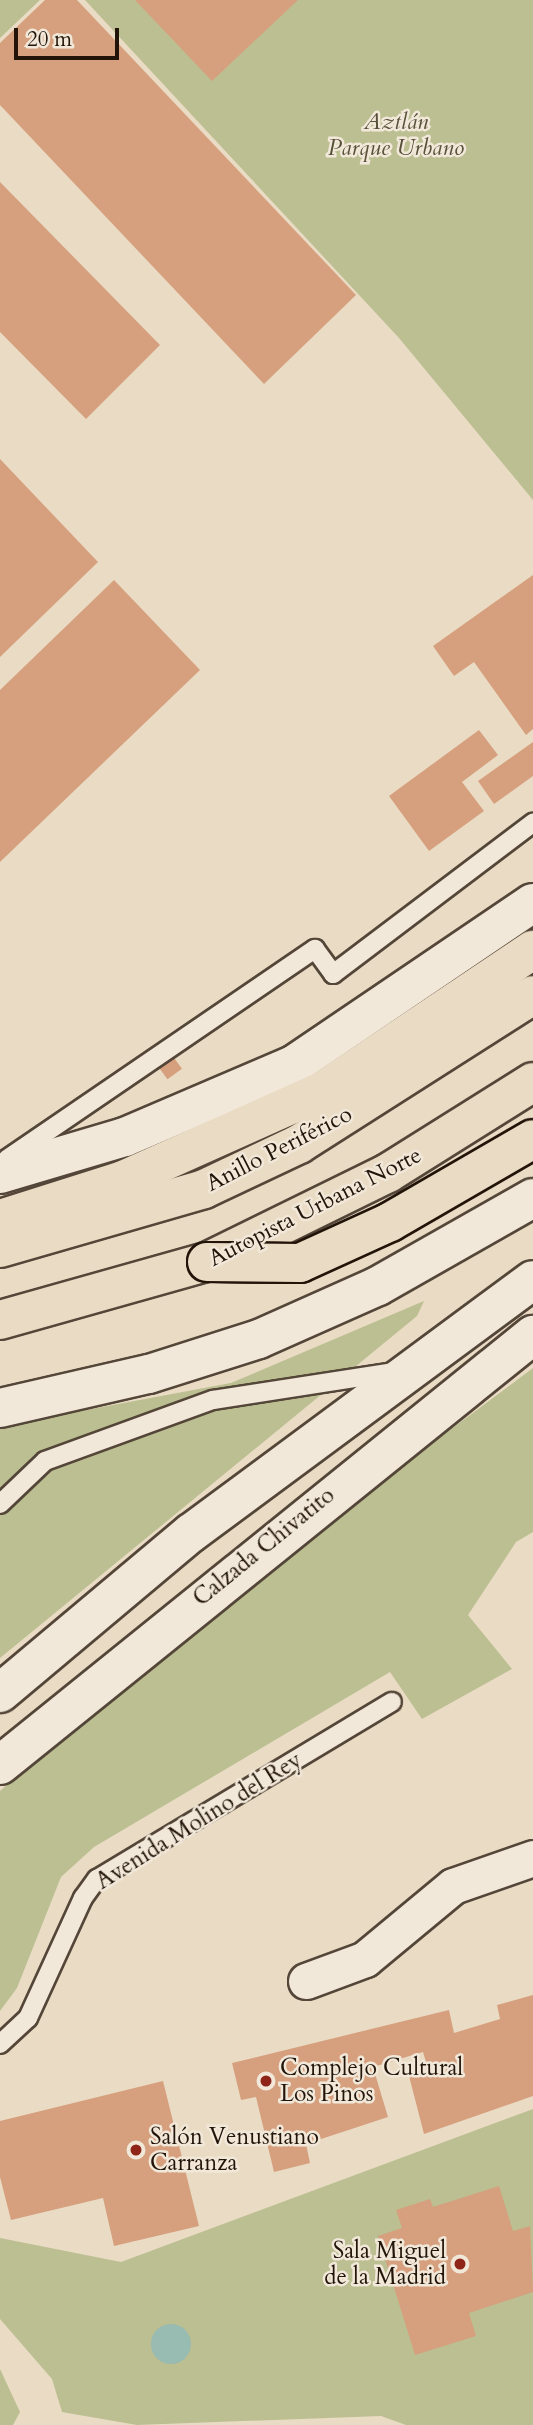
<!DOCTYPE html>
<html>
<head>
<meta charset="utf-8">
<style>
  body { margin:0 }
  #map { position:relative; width:533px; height:2425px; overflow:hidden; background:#eadbc4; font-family:Cardo,serif }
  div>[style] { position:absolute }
  .green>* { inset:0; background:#bbbf91 }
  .water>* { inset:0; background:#98bbb2 }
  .round { border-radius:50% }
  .building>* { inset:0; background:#d6a07e; transform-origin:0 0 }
  .roads { filter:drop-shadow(2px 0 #544638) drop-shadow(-2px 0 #544638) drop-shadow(0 2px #544638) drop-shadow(0 -2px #544638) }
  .lane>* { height:18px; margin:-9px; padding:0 9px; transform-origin:9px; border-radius:9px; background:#f1e8d9 }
  .street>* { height:35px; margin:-17.5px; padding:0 17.5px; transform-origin:17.5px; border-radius:17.5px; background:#f1e8d9 }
  .secondary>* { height:38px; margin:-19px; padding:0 19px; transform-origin:19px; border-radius:19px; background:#f1e8d9 }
  .highway>* { height:38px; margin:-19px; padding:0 19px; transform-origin:19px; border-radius:19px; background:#eadbc4 }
  .bridges { filter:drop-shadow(2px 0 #221409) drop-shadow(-2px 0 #221409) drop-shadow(0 2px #221409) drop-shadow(0 -2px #221409) }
  .highway-bridge>* { height:38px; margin:-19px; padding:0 19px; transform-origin:19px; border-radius:19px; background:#eadbc4 }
  .dots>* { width:19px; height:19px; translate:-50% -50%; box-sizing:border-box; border:4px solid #f1e8d9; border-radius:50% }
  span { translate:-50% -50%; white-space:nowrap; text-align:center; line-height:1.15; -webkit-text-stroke:5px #f1e8d9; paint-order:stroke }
  .park-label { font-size:23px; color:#585039; font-style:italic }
  .street-label { font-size:23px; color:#221409 }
  .poi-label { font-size:23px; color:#221409 }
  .left { translate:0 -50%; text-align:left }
  .right { translate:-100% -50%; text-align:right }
  .scale { position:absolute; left:14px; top:28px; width:105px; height:32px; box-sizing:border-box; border:4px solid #221409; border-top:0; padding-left:9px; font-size:21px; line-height:24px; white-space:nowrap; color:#221409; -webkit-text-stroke:5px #f1e8d9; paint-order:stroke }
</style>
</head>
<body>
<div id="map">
  <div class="green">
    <div style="clip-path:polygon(0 0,40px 0,0 38px)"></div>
    <div style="clip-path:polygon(85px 0,533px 0,533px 500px,399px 338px)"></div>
    <div style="clip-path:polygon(424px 1301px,417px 1316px,0 1658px,0 1426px,231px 1383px)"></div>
    <div style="clip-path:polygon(533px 1368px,533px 1532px,516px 1542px,468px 1615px,512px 1669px,422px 1719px,390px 1672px,94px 1847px,61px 1877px,17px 1988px,0 2011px,0 1791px,206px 1612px)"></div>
    <div style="clip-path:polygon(533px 2109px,533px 2425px,406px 2425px,381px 2416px,137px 2425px,62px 2412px,52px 2379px,0 2319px,0 2238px,121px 2262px)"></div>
    <div style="clip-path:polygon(0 2369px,20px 2412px,13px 2425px,0 2425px)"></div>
  </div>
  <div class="water">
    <div class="round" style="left:151px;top:2324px;width:40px;height:40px"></div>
  </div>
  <div class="building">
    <div style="clip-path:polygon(45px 0,77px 0,356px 295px,264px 384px,0 105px,0 43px)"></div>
    <div style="clip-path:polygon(135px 0,298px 0,212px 81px)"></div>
    <div style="clip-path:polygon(0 182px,160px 345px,86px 419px,0 332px)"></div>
    <div style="clip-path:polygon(0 459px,98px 562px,0 657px)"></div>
    <div style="clip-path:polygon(533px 575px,533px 729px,526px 735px,474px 662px,454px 676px,433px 646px)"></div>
    <div style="clip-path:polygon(114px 580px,200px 670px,0 862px,0 690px)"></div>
    <div style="clip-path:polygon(479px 730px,498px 755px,462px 782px,484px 811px,429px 851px,389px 796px)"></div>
    <div style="clip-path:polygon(533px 742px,533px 776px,494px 804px,478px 781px)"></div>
    <div style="left:172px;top:1055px;width:17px;height:18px;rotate:54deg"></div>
    <div style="clip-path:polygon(533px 1995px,533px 2096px,424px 2134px,409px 2076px,428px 2069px,423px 2052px,373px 2067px,388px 2117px,306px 2144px,310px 2163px,274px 2172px,256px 2097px,241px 2100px,232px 2063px,449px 2010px,454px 2033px,500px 2019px,497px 2005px)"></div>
    <div style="clip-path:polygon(163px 2081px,199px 2226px,114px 2246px,103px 2198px,11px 2220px,0 2177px,0 2121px)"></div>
    <div style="clip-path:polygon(499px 2186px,513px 2231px,530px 2226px,533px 2292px,469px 2313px,476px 2336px,415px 2355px,378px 2236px,402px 2228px,396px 2210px,430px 2199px,433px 2207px)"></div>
  </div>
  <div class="roads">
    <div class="lane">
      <div style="left:7px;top:1159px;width:373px;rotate:-34.3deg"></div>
      <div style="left:315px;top:949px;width:31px;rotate:54deg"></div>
      <div style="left:333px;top:974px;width:251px;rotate:-37.1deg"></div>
      <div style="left:0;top:1504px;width:62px;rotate:-43.7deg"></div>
      <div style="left:45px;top:1461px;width:179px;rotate:-20deg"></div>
      <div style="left:213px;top:1400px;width:182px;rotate:-8.8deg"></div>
      <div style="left:0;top:2044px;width:38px;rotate:-43deg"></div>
      <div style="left:28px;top:2018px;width:132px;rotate:-65.4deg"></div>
      <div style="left:83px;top:1898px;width:24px;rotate:-54deg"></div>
      <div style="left:97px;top:1879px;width:344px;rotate:-31deg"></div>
    </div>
    <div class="street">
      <div style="left:306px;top:1981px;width:63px;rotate:-20.4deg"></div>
      <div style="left:365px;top:1959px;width:114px;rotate:-39.7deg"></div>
      <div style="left:453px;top:1886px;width:85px;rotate:-19.3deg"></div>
    </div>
    <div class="secondary">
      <div style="left:0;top:1174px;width:130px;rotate:-16.5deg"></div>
      <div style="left:125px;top:1137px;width:185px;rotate:-23.2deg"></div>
      <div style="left:295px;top:1064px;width:287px;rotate:-34.1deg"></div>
      <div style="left:0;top:1408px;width:153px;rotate:-12.9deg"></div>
      <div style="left:149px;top:1374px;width:115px;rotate:-17.7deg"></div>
      <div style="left:259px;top:1339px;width:130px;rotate:-24deg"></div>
      <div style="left:378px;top:1286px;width:178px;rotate:-29.6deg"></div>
      <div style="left:0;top:1693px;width:249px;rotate:-40deg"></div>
      <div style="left:191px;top:1533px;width:425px;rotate:-36.5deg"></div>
      <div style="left:0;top:1765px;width:685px;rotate:-38.9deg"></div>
    </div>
    <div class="highway">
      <div style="left:0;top:1219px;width:129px;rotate:-17.6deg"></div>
      <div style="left:123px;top:1180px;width:218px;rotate:-24.1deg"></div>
      <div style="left:322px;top:1091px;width:254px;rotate:-33.8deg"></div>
      <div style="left:0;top:1248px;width:212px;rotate:-16.1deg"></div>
      <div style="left:204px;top:1189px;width:105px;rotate:-25.3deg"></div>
      <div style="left:299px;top:1144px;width:277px;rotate:-32.5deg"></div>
      <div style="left:0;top:1320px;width:215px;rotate:-15.7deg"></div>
      <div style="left:207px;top:1262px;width:202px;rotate:-26.2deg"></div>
      <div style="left:388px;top:1173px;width:171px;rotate:-32.1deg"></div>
    </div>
  </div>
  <div class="bridges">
    <div class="highway-bridge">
      <div style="left:207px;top:1262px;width:93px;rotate:0.6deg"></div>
      <div style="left:300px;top:1263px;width:99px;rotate:-24.5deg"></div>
      <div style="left:390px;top:1222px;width:165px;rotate:-30.1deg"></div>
    </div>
  </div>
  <div class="dots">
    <div style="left:266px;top:2081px;background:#8f2418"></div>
    <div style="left:136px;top:2150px;background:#8f2418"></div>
    <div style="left:460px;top:2264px;background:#8f2418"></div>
  </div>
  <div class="park-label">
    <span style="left:396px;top:135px">Aztlán<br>Parque Urbano</span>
  </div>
  <div class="street-label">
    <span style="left:279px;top:1149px;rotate:-27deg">Anillo Periférico</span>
    <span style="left:315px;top:1207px;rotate:-27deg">Autopista Urbana Norte</span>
    <span style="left:264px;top:1547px;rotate:-39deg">Calzada Chivatito</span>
    <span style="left:199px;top:1821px;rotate:-32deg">Avenida Molino del Rey</span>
  </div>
  <div class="poi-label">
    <span class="left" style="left:280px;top:2081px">Complejo Cultural<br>Los Pinos</span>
    <span class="left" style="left:150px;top:2150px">Salón Venustiano<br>Carranza</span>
    <span class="right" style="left:446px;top:2264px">Sala Miguel<br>de la Madrid</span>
  </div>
  <div class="scale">20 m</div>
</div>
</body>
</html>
